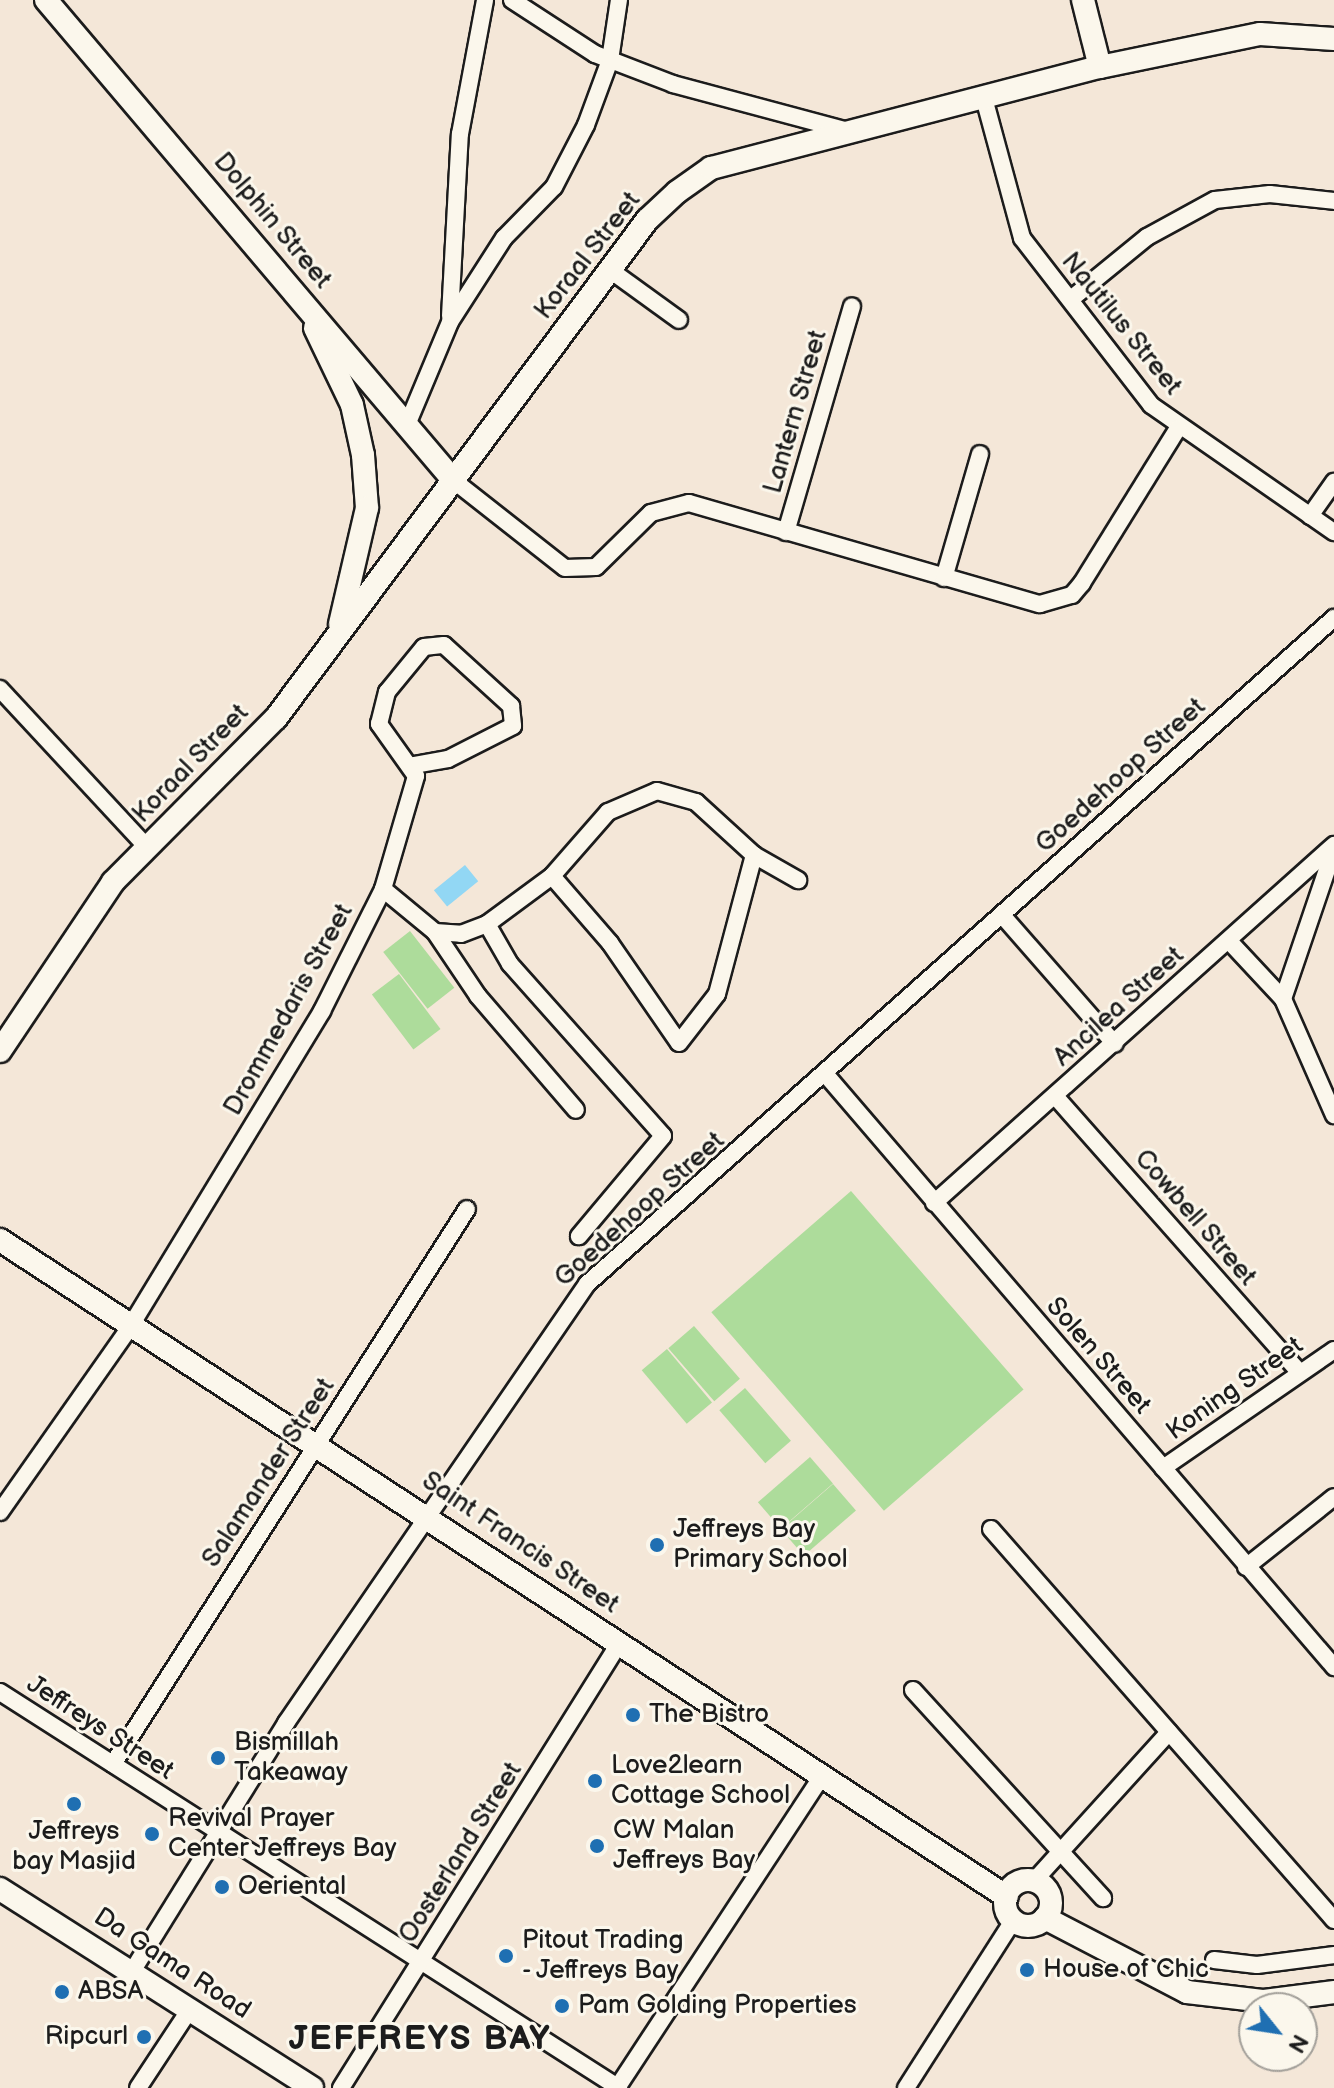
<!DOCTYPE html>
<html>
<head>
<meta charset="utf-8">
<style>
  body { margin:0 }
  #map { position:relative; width:1334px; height:2088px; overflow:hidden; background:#f4e7d8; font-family:"Balsamiq Sans",sans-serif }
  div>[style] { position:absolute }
  .green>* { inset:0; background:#addc9b; transform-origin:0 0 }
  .water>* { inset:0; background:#92d7f4; transform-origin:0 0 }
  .roads { filter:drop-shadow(2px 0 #1c1c1c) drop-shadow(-2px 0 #1c1c1c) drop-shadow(0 2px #1c1c1c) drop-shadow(0 -2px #1c1c1c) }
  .street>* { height:16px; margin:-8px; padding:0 8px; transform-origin:8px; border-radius:8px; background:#fbf7ec }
  .secondary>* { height:22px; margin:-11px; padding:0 11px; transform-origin:11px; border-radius:11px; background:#fbf7ec }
  .secondary>.ring { margin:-11px; padding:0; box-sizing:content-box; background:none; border:22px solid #fbf7ec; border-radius:50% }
  .dots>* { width:22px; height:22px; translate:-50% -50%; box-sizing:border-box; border:4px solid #fbf7ec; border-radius:50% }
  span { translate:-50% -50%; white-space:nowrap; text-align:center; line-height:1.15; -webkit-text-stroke:6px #fbf7ec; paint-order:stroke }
  .street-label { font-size:26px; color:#1c1c1c }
  .poi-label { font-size:26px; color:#1c1c1c }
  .left { translate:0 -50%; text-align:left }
  .right { translate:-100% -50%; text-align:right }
  .district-label { font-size:34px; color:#1c1c1c; font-weight:700; letter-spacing:2px }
  .north { position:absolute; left:1238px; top:1992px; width:80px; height:80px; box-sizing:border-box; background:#fbf7ec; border:2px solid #a29f99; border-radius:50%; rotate:120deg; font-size:22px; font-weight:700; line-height:32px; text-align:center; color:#1c1c1c }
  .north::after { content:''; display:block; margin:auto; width:28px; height:36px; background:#1f6fb2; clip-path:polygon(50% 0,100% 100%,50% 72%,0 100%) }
</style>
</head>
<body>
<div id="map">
  <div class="green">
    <div style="left:410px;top:931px;width:72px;height:34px;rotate:52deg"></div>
    <div style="left:399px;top:974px;width:69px;height:34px;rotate:53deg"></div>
    <div style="left:851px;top:1191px;width:263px;height:185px;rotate:49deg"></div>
    <div style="left:694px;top:1326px;width:70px;height:34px;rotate:49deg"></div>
    <div style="left:667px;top:1349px;width:70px;height:33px;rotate:50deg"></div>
    <div style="left:745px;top:1388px;width:70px;height:34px;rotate:49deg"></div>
    <div style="left:810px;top:1457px;width:35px;height:69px;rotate:49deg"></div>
    <div style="left:833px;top:1484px;width:35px;height:69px;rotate:49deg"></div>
  </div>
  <div class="water">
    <div style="left:465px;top:865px;width:21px;height:40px;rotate:51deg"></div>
  </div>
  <div class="roads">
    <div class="street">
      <div style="left:512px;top:0;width:99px;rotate:33deg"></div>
      <div style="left:595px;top:54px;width:84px;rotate:21deg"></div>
      <div style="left:673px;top:84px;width:185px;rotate:15deg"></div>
      <div style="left:984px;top:98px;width:145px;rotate:74.8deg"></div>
      <div style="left:1022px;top:238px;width:211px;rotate:52.3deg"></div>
      <div style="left:1151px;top:405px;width:223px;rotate:34.8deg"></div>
      <div style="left:610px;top:270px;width:85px;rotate:35.9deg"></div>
      <div style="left:1071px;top:299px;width:98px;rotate:-39.2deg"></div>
      <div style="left:1147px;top:237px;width:77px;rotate:-28.6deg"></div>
      <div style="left:1215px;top:200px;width:55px;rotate:-6.2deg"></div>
      <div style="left:1270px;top:194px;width:64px;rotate:6.2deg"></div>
      <div style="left:450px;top:316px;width:182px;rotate:-86.9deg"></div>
      <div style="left:460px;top:134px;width:136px;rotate:-79.4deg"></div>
      <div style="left:407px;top:425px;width:112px;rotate:-67.3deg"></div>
      <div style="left:450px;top:322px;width:100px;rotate:-57.3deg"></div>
      <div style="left:504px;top:238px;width:71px;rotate:-45.6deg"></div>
      <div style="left:554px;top:187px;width:70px;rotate:-62.7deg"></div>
      <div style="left:586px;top:125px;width:69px;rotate:-69.7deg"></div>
      <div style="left:610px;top:60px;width:61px;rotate:-81.5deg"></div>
      <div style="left:453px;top:480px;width:142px;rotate:38.2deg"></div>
      <div style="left:565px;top:568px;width:31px;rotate:-2deg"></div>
      <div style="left:596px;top:567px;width:77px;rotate:-44.5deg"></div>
      <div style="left:651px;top:513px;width:39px;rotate:-15deg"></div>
      <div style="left:689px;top:503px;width:365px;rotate:16.1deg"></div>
      <div style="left:1040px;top:604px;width:33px;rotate:-16deg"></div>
      <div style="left:1072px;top:595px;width:16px;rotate:-50deg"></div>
      <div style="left:1082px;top:583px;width:182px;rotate:-58.2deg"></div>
      <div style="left:1310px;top:516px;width:42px;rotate:-54.8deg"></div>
      <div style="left:786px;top:532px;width:235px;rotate:-73.7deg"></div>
      <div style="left:944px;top:578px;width:129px;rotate:-73.8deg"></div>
      <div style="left:0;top:689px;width:217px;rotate:47.1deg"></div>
      <div style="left:552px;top:876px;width:89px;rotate:49.1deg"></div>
      <div style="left:610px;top:943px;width:121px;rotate:55.4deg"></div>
      <div style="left:679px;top:1043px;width:62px;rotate:-52.2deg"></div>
      <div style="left:717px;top:994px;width:144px;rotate:-75.1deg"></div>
      <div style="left:383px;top:889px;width:67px;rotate:39.6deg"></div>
      <div style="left:435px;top:932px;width:77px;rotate:56.1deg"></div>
      <div style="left:478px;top:996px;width:150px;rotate:49.3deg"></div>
      <div style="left:1002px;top:915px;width:171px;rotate:48.8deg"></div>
      <div style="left:487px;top:924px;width:46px;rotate:60.1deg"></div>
      <div style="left:510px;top:964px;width:230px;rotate:48.3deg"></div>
      <div style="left:663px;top:1136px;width:131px;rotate:130deg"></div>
      <div style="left:435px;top:932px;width:26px;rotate:4deg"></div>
      <div style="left:461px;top:934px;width:28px;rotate:-21deg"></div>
      <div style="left:487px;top:924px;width:81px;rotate:-36.4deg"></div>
      <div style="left:552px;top:876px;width:85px;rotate:-48.8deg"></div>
      <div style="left:608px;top:812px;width:53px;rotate:-23.2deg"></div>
      <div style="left:657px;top:791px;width:41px;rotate:15.8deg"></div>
      <div style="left:696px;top:802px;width:79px;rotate:42.4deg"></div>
      <div style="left:754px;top:855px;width:51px;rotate:29.6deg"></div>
      <div style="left:1229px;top:941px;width:79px;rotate:47deg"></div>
      <div style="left:1283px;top:999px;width:127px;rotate:66.3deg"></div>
      <div style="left:1283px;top:999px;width:158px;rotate:-71.2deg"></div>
      <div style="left:827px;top:1076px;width:779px;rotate:49.37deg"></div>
      <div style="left:1055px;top:1096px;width:367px;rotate:48.5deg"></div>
      <div style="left:934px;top:1203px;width:537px;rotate:-41.83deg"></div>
      <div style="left:1163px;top:1468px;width:208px;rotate:-34.6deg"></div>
      <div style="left:0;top:1512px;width:226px;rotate:-54.9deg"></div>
      <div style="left:130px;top:1327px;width:370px;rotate:-58.7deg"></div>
      <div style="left:322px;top:1011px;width:136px;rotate:-63.4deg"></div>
      <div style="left:383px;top:889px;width:118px;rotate:-73.7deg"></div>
      <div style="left:416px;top:776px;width:64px;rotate:-125.4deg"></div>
      <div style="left:379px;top:724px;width:33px;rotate:-76deg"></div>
      <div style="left:387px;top:692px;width:58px;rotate:-50.6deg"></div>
      <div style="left:424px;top:647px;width:20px;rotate:-6deg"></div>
      <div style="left:444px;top:645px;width:91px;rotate:42.3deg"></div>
      <div style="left:511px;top:706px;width:20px;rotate:84deg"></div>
      <div style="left:513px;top:726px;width:73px;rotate:153.1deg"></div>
      <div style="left:448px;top:759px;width:35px;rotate:170deg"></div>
      <div style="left:991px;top:1529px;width:520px;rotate:48.74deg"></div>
      <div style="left:1246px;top:1567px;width:112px;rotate:-38.5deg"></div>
      <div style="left:913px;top:1690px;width:282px;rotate:47.6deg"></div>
      <div style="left:0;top:1692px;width:735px;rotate:32.61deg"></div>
      <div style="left:113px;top:1764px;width:658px;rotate:-57.47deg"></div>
      <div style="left:1034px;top:1881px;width:201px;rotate:-47.8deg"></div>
      <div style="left:1214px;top:1960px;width:43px;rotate:6.6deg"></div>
      <div style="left:1257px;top:1965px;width:78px;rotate:-7.4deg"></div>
      <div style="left:133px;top:1970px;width:291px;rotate:-58.2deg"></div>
      <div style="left:286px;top:1723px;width:532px;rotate:-55.56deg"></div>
      <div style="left:587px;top:1284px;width:1001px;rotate:-41.72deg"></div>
      <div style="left:138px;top:2088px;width:95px;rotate:-56.6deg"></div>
      <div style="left:341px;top:2088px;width:526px;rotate:-57.97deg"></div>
      <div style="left:617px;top:2088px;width:370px;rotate:-56.7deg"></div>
      <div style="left:906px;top:2088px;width:198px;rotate:-57.4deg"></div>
    </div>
    <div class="secondary">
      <div style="left:46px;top:0;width:629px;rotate:49.7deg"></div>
      <div style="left:1083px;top:0;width:69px;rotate:75.8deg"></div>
      <div style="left:315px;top:328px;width:85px;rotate:64.3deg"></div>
      <div style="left:352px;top:405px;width:51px;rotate:77.6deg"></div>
      <div style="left:363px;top:455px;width:53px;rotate:85.7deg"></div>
      <div style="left:367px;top:508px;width:119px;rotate:103.1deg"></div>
      <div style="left:0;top:1051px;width:203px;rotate:-56.2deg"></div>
      <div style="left:113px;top:882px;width:231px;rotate:-45.2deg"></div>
      <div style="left:276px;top:718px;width:621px;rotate:-53.31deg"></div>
      <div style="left:647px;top:220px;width:41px;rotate:-43deg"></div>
      <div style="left:677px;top:192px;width:42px;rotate:-35.2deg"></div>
      <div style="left:711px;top:168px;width:402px;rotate:-14.6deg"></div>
      <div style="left:1100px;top:67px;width:163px;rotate:-11.7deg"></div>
      <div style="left:1260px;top:34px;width:74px;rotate:3.9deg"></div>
      <div style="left:0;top:1240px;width:1202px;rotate:33.12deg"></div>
      <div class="ring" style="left:1005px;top:1880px;width:24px;height:24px"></div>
      <div style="left:0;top:1889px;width:370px;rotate:32.5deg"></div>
      <div style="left:1045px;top:1918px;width:160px;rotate:27.5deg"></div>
      <div style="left:1187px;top:1992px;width:78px;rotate:6.7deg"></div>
      <div style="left:1264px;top:2001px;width:71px;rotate:-7.3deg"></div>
    </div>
  </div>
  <div class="dots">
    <div style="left:657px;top:1545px;background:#1f6fb2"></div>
    <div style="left:633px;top:1715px;background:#1f6fb2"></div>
    <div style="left:218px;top:1758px;background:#1f6fb2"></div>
    <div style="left:595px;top:1781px;background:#1f6fb2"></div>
    <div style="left:74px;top:1804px;background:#1f6fb2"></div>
    <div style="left:152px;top:1834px;background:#1f6fb2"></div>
    <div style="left:597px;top:1846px;background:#1f6fb2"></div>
    <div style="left:222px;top:1887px;background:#1f6fb2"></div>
    <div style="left:506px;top:1956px;background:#1f6fb2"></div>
    <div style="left:1027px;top:1970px;background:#1f6fb2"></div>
    <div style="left:62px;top:1992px;background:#1f6fb2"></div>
    <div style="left:562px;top:2006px;background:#1f6fb2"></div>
    <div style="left:144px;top:2037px;background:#1f6fb2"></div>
  </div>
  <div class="street-label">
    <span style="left:272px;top:221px;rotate:50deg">Dolphin Street</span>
    <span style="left:588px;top:256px;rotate:-52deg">Koraal Street</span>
    <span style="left:1121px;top:324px;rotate:51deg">Nautilus Street</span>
    <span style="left:796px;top:412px;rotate:-74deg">Lantern Street</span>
    <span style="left:191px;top:764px;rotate:-46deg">Koraal Street</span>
    <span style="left:1121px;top:776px;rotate:-42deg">Goedehoop Street</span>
    <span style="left:1119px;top:1007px;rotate:-42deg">Ancilea Street</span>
    <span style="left:289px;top:1010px;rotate:-61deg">Drommedaris Street</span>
    <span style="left:640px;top:1210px;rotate:-42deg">Goedehoop Street</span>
    <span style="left:1195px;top:1218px;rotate:49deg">Cowbell Street</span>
    <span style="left:1098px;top:1356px;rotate:49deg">Solen Street</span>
    <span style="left:1235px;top:1389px;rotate:-35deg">Koning Street</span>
    <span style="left:269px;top:1473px;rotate:-57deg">Salamander Street</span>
    <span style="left:520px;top:1543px;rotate:34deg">Saint Francis Street</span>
    <span style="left:100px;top:1728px;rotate:33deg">Jeffreys Street</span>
    <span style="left:461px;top:1853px;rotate:-58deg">Oosterland Street</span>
    <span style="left:172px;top:1964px;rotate:33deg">Da Gama Road</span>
  </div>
  <div class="poi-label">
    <span class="left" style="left:673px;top:1545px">Jeffreys Bay<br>Primary School</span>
    <span class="left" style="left:649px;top:1715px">The Bistro</span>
    <span class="left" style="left:234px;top:1758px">Bismillah<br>Takeaway</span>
    <span class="left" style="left:611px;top:1781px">Love2learn<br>Cottage School</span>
    <span class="left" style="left:168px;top:1834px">Revival Prayer<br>Center Jeffreys Bay</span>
    <span class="left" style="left:613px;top:1846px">CW Malan<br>Jeffreys Bay</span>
    <span style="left:74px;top:1847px">Jeffreys<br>bay Masjid</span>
    <span class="left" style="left:238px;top:1887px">Oeriental</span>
    <span class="left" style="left:522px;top:1956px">Pitout Trading<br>- Jeffreys Bay</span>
    <span class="left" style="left:1043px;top:1970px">House of Chic</span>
    <span class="left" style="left:78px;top:1992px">ABSA</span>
    <span class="left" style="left:578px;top:2006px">Pam Golding Properties</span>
    <span class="right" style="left:128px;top:2037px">Ripcurl</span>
  </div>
  <div class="district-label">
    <span style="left:420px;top:2039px">JEFFREYS BAY</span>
  </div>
  <div class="north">N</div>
</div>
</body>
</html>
